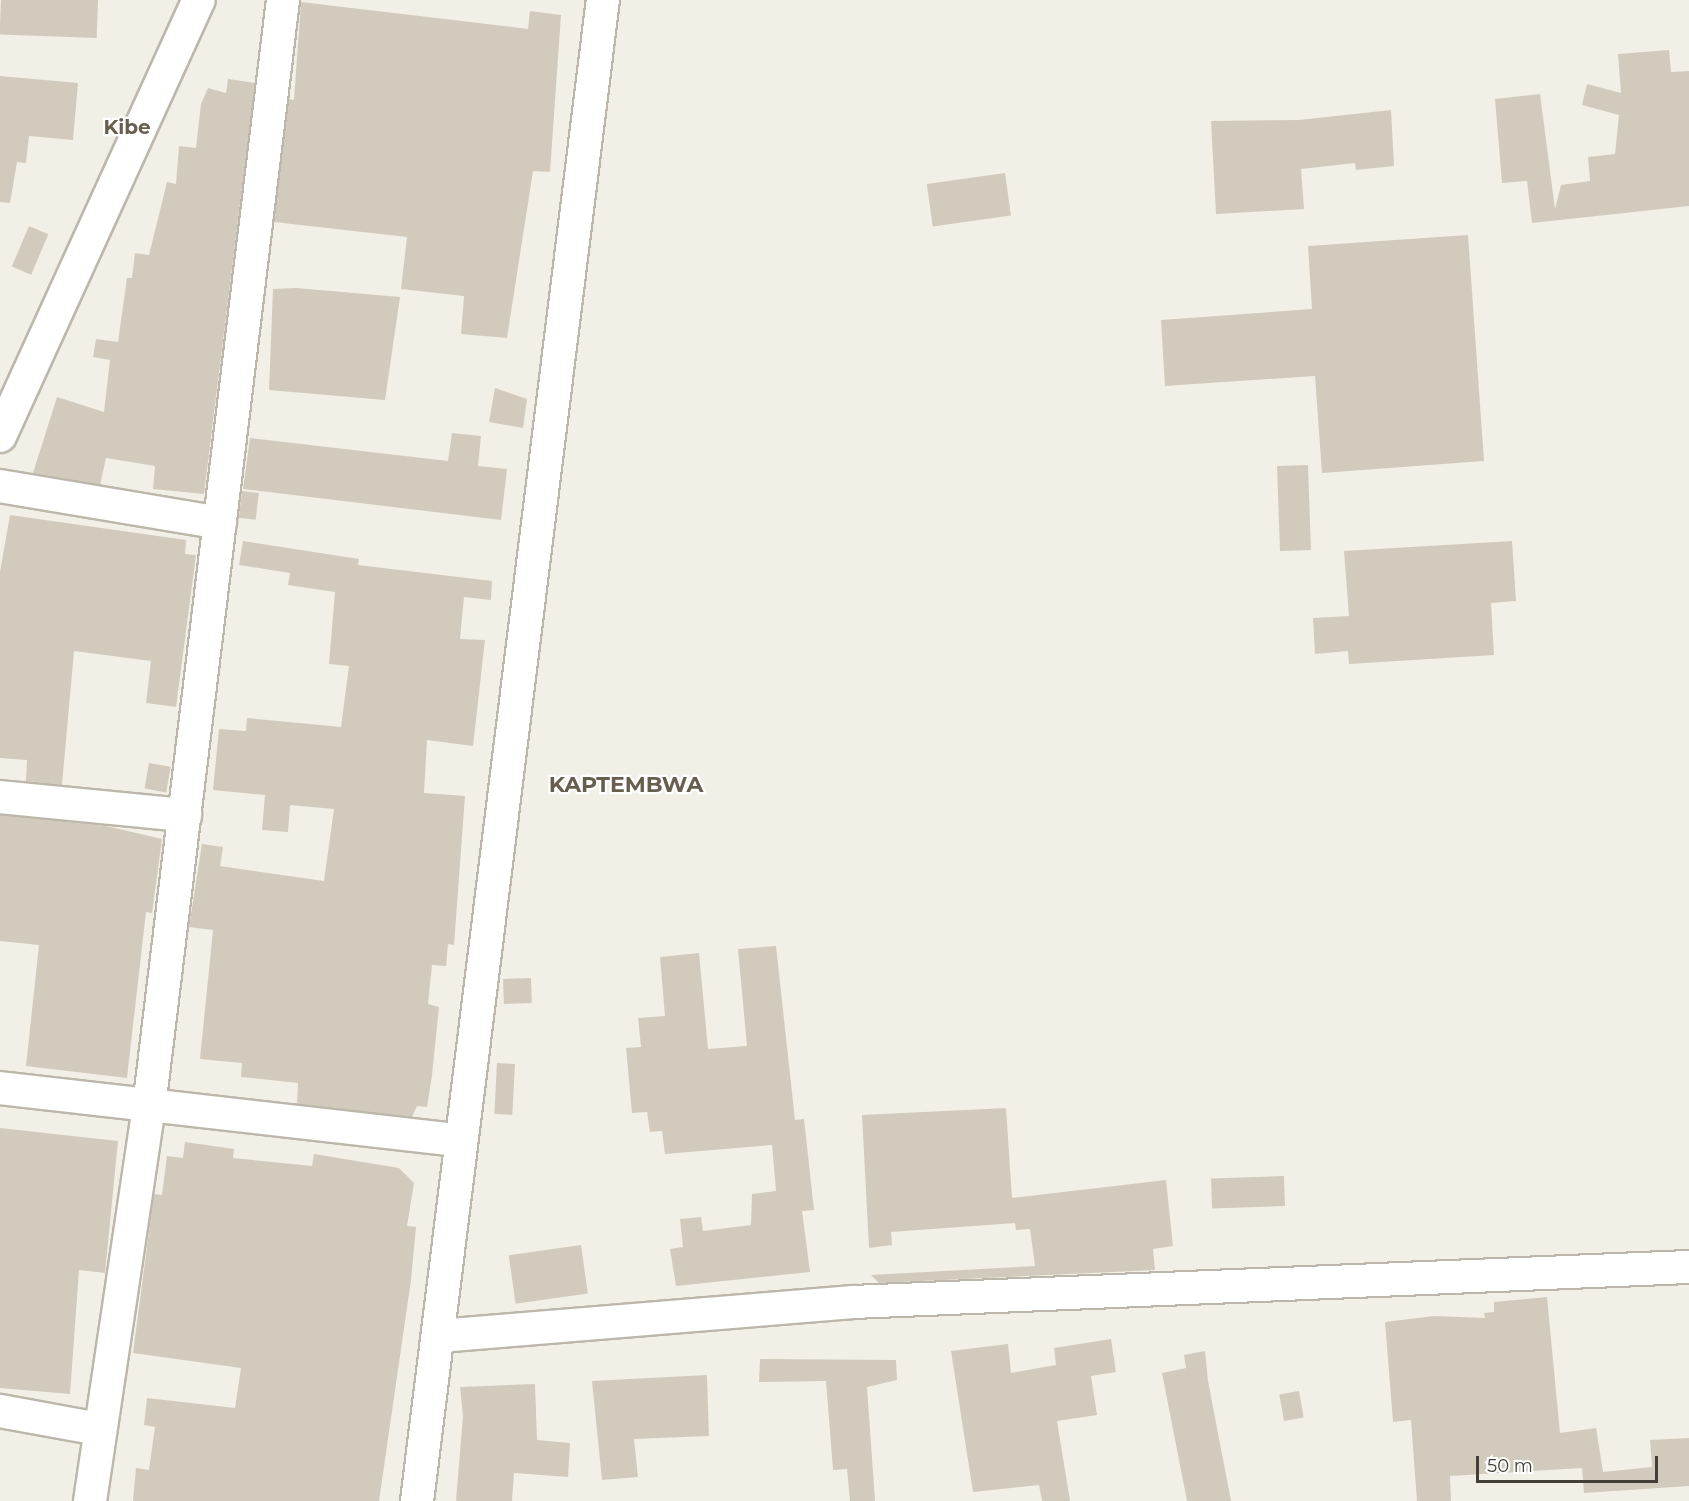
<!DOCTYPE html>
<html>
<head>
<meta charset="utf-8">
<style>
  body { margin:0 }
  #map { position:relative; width:1689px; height:1501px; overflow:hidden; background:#f2efe6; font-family:Montserrat,sans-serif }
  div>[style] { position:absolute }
  .building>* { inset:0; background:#d2cbbd; transform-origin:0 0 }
  .roads { filter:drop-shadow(2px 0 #bcb7aa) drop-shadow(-2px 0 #bcb7aa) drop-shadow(0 2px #bcb7aa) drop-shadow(0 -2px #bcb7aa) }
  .minor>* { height:32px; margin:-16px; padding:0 16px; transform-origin:16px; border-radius:16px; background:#fff }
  span { translate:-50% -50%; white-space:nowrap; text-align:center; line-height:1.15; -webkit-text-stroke:4.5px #fff; paint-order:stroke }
  .quarter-label { font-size:20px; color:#665e4e; font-weight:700 }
  .district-label { font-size:22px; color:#665e4e; font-weight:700 }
  .scale { position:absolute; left:1476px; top:1456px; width:182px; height:27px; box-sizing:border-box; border:3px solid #443f36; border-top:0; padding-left:8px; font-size:18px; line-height:21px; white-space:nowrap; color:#443f36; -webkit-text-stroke:4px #fff; paint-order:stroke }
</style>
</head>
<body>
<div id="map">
  <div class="building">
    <div style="left:98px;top:0;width:38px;height:97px;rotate:92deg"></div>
    <div style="clip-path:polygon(301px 2px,528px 29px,530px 11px,561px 15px,550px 172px,533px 171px,507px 338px,461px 334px,464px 296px,401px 289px,407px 237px,274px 222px,289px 99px,294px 100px)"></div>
    <div style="clip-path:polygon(1669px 50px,1671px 72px,1689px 71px,1689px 206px,1532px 223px,1527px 181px,1502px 183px,1495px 99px,1540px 94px,1555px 209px,1561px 185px,1590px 181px,1588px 157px,1615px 154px,1619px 115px,1582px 105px,1587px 84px,1621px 93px,1618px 54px)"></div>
    <div style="clip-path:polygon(0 76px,78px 83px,73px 140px,29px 136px,26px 163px,17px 162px,10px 203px,0 202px)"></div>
    <div style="clip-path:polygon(228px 79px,255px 83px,204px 494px,153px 489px,155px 466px,106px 458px,100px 485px,33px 473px,57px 397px,104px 412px,110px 360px,93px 357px,96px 339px,118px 342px,127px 278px,132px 278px,135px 253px,149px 255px,167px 182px,176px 184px,179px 146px,196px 148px,201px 104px,208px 88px,226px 93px)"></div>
    <div style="clip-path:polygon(1391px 110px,1394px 166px,1356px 170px,1355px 163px,1301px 169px,1304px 209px,1216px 214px,1211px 121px,1299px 120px)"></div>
    <div style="left:1005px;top:173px;width:43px;height:79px;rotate:82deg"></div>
    <div style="left:29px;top:226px;width:21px;height:44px;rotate:23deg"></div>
    <div style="clip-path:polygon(1468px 235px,1484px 461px,1322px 473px,1315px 376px,1165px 386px,1161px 320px,1312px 309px,1308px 246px)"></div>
    <div style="clip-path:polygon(296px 288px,400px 297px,385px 400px,269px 390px,273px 289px)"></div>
    <div style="clip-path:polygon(495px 388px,527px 399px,523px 428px,489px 422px)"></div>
    <div style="clip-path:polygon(452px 433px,481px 436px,478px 466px,507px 469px,501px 520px,243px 489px,250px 438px,448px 461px)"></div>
    <div style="left:1308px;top:465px;width:85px;height:31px;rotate:88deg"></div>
    <div style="left:242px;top:491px;width:17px;height:27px;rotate:7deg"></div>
    <div style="clip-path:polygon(10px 515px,186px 540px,185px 554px,196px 555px,176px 707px,146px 703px,151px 661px,74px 651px,62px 785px,26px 781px,27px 760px,0 758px,0 572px)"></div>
    <div style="clip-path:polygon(243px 541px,359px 559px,358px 565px,492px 581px,491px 600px,464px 597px,460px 639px,485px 640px,473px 746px,427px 740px,424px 793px,465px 796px,454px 945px,448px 944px,446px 966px,432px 965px,428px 1004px,439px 1007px,432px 1075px,427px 1107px,417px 1106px,412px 1117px,297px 1104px,298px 1083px,241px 1077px,242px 1063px,200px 1059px,213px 930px,189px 927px,202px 844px,223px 847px,220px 866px,324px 881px,334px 809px,290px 805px,288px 832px,262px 830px,265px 795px,213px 790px,219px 729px,246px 731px,247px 718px,341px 727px,349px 666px,329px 664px,335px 592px,288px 585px,290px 573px,239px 565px)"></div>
    <div style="clip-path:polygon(1512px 541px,1516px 601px,1491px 603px,1494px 655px,1349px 664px,1348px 651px,1315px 654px,1313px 618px,1349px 616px,1344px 551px)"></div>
    <div style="left:149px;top:763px;width:22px;height:26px;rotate:10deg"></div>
    <div style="clip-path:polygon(0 815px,106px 826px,162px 839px,152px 913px,146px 912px,127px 1078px,26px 1066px,39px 945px,0 941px)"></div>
    <div style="clip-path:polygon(776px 946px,795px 1120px,804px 1119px,814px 1210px,802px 1211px,810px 1272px,676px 1286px,670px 1249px,683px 1247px,680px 1219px,701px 1217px,703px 1231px,751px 1225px,752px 1194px,776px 1191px,772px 1145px,665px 1154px,662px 1131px,650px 1132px,647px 1112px,632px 1113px,626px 1048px,641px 1047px,638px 1018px,665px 1016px,660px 957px,699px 953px,708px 1049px,747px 1046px,738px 949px)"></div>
    <div style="left:531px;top:978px;width:25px;height:28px;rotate:88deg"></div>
    <div style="left:497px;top:1063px;width:18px;height:51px;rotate:3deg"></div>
    <div style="clip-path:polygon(1006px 1108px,1012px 1198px,1166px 1180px,1173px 1246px,1153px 1249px,1155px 1270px,879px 1283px,871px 1275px,1035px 1266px,1030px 1229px,1016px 1230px,1015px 1223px,891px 1232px,892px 1245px,869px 1248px,862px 1115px)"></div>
    <div style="clip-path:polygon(0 1128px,118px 1141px,105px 1273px,79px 1270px,70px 1394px,0 1388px)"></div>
    <div style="clip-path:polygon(185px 1142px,234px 1149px,233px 1158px,312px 1166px,314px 1154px,399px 1168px,414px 1183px,407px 1226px,416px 1227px,411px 1280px,379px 1501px,133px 1501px,136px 1468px,149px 1470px,155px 1427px,144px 1425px,147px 1398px,235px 1408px,241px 1368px,133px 1353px,154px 1194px,162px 1195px,167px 1156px,183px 1158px)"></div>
    <div style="left:1284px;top:1176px;width:30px;height:73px;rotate:88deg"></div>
    <div style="left:581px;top:1245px;width:49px;height:73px;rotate:82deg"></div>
    <div style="clip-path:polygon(1547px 1297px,1560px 1433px,1596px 1428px,1603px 1472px,1652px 1467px,1650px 1440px,1689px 1438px,1689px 1486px,1584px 1493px,1582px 1468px,1450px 1476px,1451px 1501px,1417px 1501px,1411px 1420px,1393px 1422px,1385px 1322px,1434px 1316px,1485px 1318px,1484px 1313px,1494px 1312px,1494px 1302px)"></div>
    <div style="clip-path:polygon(1111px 1339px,1116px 1372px,1091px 1376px,1097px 1415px,1057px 1421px,1070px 1501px,1042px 1501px,1039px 1485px,973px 1492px,951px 1351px,1008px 1344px,1011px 1373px,1056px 1365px,1054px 1348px)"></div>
    <div style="clip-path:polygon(1205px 1351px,1208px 1381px,1231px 1501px,1187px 1501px,1162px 1373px,1186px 1368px,1184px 1355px)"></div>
    <div style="clip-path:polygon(760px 1359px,896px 1360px,897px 1380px,867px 1387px,875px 1501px,850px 1501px,847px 1469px,833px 1470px,826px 1381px,759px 1382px)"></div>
    <div style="clip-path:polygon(707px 1375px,709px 1436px,634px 1439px,638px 1477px,602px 1480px,592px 1381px)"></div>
    <div style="clip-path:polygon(535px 1384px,537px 1440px,570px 1443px,568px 1477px,514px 1473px,512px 1501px,456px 1501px,463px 1416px,460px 1387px)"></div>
    <div style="left:1299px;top:1391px;width:27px;height:20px;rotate:80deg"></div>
  </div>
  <div class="roads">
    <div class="minor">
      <div style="left:0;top:436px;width:479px;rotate:-65.5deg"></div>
      <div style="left:0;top:486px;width:223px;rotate:9.5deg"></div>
      <div style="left:0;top:797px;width:186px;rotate:5.6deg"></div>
      <div style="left:0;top:1088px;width:462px;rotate:6.5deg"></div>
      <div style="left:440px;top:1336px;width:414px;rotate:-4.7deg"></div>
      <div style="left:853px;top:1302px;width:837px;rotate:-2.4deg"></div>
      <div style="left:0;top:1411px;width:101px;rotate:10.3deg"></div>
      <div style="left:90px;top:1501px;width:398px;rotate:-81.5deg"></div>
      <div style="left:149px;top:1107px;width:1115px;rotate:-83.1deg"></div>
      <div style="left:417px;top:1501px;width:1512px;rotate:-82.94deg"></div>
    </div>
  </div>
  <div class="quarter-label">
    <span style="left:127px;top:127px">Kibe</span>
  </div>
  <div class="district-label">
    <span style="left:626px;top:785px">KAPTEMBWA</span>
  </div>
  <div class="scale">50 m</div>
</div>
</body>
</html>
